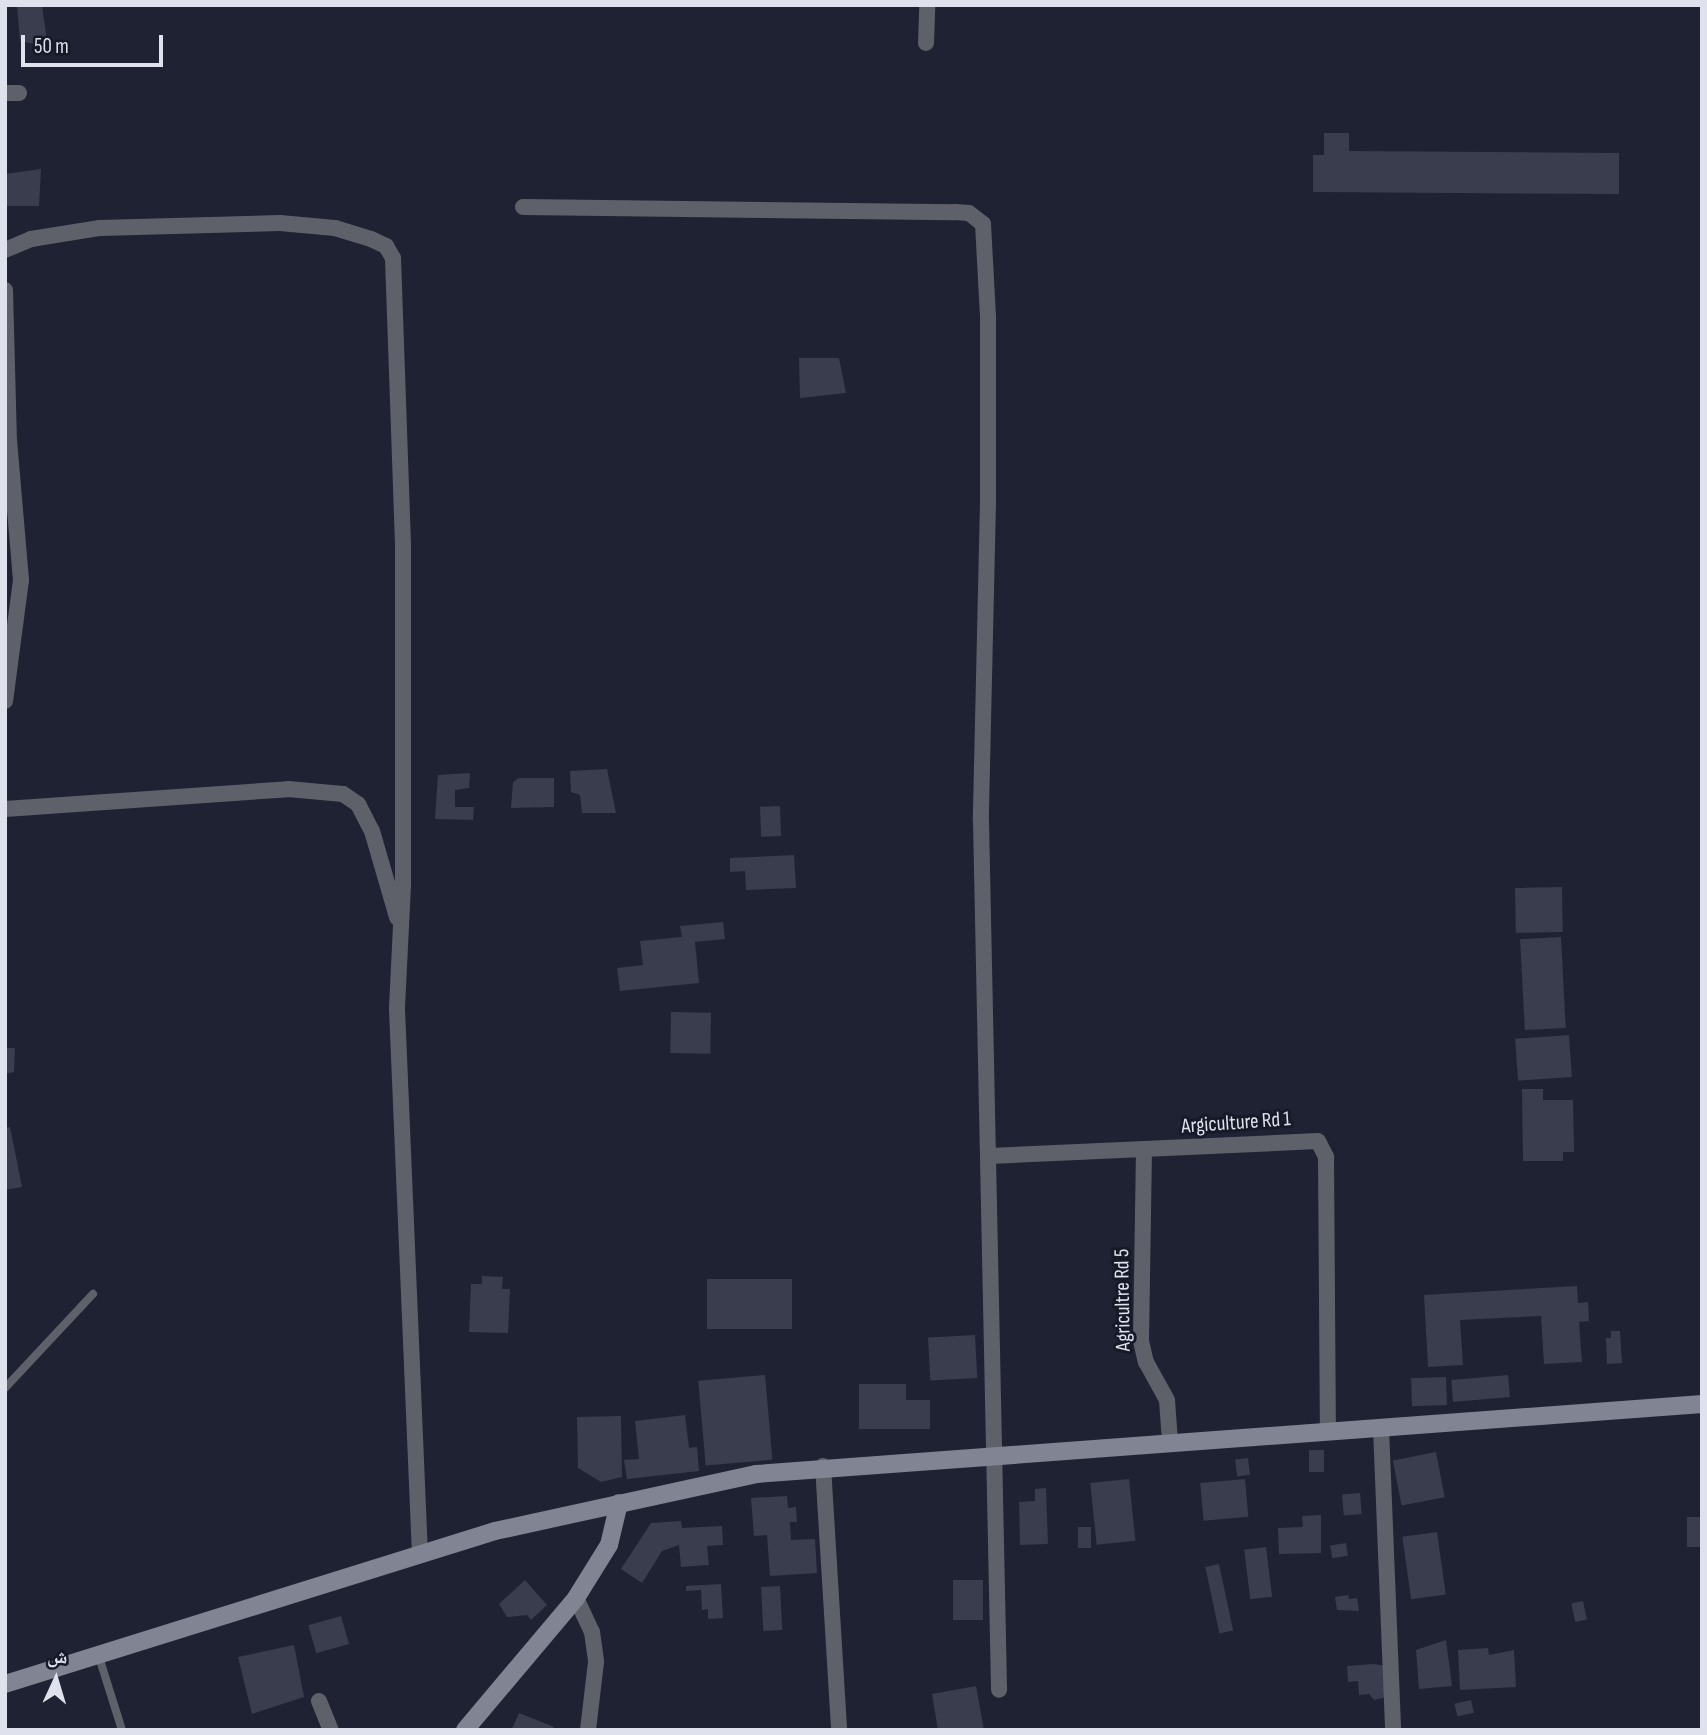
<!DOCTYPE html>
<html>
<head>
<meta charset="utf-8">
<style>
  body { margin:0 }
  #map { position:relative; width:1707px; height:1735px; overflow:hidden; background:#1f2232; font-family:"Sofia Sans Condensed","Noto Naskh Arabic",sans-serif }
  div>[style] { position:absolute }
  .building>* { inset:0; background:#393d4e; transform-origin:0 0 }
  .lane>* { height:8px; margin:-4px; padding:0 4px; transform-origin:4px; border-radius:4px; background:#5f616a }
  .street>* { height:16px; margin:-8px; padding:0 8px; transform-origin:8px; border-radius:8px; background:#5f616a }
  .secondary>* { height:18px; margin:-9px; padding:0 9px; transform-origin:9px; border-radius:9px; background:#818492 }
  span { translate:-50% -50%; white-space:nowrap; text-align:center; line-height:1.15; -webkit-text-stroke:6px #161928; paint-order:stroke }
  .street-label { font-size:21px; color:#dfe1ec }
  .frame { position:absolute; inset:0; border:7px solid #dfe1ec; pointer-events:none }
  .north { position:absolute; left:21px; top:1644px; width:70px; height:70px; -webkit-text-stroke:5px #161928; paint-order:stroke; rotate:4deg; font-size:19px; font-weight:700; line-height:28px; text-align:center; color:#dfe1ec }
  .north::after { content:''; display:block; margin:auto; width:24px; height:32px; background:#dfe1ec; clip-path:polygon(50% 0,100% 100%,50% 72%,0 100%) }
  .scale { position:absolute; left:21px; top:35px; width:142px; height:32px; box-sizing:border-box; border:4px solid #dfe1ec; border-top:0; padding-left:9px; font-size:21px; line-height:24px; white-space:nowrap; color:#dfe1ec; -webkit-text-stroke:5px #161928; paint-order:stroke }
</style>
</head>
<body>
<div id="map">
  <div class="building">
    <div style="clip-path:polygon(17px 5px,42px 6px,48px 47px,20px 41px)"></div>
    <div style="clip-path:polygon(1324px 133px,1349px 133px,1349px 151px,1619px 153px,1619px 194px,1313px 192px,1313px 155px,1324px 155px)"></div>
    <div style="clip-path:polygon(41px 169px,39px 206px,5px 206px,5px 174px)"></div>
    <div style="clip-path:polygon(799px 358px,839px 358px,846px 393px,800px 398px)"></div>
    <div style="clip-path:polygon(607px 769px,616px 813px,582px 813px,580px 795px,571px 792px,570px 771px)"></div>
    <div style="clip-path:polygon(470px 773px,469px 788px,455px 790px,455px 807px,474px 807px,473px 820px,435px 819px,438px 775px)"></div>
    <div style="clip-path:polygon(519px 778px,554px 778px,554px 807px,511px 808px,513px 782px)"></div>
    <div style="left:780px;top:806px;width:30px;height:20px;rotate:88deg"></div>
    <div style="clip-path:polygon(794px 855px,796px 888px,746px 890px,745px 871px,730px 872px,730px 858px)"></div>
    <div style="left:1562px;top:887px;width:45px;height:47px;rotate:89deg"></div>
    <div style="clip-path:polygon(723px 922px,725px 939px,695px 942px,699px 983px,620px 991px,617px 968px,643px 965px,640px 941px,682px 937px,680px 926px)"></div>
    <div style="left:1561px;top:937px;width:91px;height:41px;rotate:87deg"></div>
    <div style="left:671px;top:1012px;width:40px;height:41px;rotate:1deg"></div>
    <div style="left:1569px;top:1035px;width:42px;height:54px;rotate:86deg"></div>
    <div style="clip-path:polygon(5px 1048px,15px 1048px,14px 1072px,5px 1074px)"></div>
    <div style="clip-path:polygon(1522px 1089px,1543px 1089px,1543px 1100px,1573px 1100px,1574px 1152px,1563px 1152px,1563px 1161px,1523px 1161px)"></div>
    <div style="clip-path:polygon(10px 1127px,22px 1187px,5px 1190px,5px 1128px)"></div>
    <div style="clip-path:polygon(482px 1276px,503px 1277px,502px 1289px,510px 1289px,508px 1333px,469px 1332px,471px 1284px,482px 1284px)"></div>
    <div style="left:707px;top:1279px;width:85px;height:50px"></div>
    <div style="clip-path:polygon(1577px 1286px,1578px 1303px,1588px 1302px,1589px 1321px,1579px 1322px,1582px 1362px,1544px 1364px,1541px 1316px,1460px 1320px,1463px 1365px,1428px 1367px,1424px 1295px)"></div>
    <div style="clip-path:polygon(1611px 1331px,1620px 1331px,1622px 1363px,1607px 1364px,1606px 1338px,1611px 1338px)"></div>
    <div style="left:975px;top:1335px;width:43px;height:47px;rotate:87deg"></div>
    <div style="left:765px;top:1375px;width:85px;height:67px;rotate:85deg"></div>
    <div style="left:1508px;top:1375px;width:22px;height:57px;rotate:85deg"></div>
    <div style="left:1446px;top:1377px;width:28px;height:35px;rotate:88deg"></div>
    <div style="clip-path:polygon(859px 1384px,906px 1384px,906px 1400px,930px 1400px,930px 1429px,859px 1429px)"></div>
    <div style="clip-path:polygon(685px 1415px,689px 1448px,697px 1447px,699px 1471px,627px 1479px,624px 1460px,639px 1459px,635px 1421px)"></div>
    <div style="clip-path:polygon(621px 1416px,622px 1477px,601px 1482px,578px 1468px,577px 1417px)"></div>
    <div style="left:1309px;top:1450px;width:15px;height:22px"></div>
    <div style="left:1436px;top:1452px;width:46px;height:44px;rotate:79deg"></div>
    <div style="left:1248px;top:1458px;width:17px;height:13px;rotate:83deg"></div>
    <div style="left:1129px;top:1479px;width:62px;height:39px;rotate:84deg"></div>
    <div style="left:1245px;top:1479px;width:38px;height:45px;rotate:85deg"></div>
    <div style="clip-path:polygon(1046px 1488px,1048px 1544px,1020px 1545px,1019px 1502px,1035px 1501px,1035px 1489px)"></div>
    <div style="left:1360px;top:1493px;width:21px;height:18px;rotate:85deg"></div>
    <div style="clip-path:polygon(787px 1496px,788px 1508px,796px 1507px,797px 1522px,790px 1522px,791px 1540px,815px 1539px,817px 1573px,770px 1576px,767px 1535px,754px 1536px,751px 1498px)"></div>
    <div style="clip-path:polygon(1321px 1515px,1321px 1553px,1279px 1554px,1278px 1528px,1303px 1527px,1302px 1516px)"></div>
    <div style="left:1687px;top:1517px;width:15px;height:30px"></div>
    <div style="clip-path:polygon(681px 1521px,682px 1528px,722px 1526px,723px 1545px,707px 1546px,709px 1565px,681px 1567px,679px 1545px,662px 1551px,642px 1583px,621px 1569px,651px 1523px)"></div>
    <div style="left:1078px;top:1527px;width:13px;height:21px"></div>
    <div style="left:1437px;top:1532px;width:63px;height:35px;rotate:82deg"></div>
    <div style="left:1346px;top:1543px;width:13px;height:16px;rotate:81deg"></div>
    <div style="left:1266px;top:1547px;width:50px;height:22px;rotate:83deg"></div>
    <div style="left:1219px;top:1564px;width:68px;height:14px;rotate:78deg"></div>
    <div style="clip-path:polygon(525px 1580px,547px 1605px,531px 1620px,527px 1615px,507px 1617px,499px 1604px)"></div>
    <div style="left:953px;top:1580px;width:30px;height:40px"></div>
    <div style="clip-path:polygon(721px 1584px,723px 1618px,708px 1619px,708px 1609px,702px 1610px,701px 1590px,686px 1591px,686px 1586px)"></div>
    <div style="left:780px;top:1586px;width:44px;height:19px;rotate:87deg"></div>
    <div style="clip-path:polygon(1348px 1595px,1349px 1599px,1357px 1598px,1359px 1611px,1337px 1610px,1335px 1597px)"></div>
    <div style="left:1583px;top:1601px;width:19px;height:12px;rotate:78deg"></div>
    <div style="left:341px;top:1616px;width:29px;height:34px;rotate:74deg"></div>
    <div style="clip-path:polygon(1446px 1640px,1452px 1686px,1419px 1689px,1416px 1650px)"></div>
    <div style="clip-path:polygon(294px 1645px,304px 1697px,252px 1714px,238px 1657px)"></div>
    <div style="clip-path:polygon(1488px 1648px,1489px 1655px,1514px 1650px,1516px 1687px,1460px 1690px,1458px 1650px)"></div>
    <div style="clip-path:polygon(1373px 1664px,1388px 1666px,1394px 1695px,1374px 1700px,1369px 1694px,1359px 1695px,1358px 1681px,1348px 1682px,1347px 1666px)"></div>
    <div style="clip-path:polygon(976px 1686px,984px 1730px,938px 1730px,932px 1694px)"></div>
    <div style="left:1471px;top:1700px;width:13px;height:17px;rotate:77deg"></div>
    <div style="clip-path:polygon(519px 1713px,554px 1727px,553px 1730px,505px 1730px,513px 1727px)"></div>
  </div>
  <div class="lane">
    <div style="left:5px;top:1388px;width:129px;rotate:-46.9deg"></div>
    <div style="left:99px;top:1657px;width:77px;rotate:72.5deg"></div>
  </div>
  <div class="street">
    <div style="left:926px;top:43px;width:38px;rotate:-88deg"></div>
    <div style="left:5px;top:93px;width:14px"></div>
    <div style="left:523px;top:207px;width:432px;rotate:0.7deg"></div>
    <div style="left:955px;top:212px;width:14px;rotate:4deg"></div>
    <div style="left:969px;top:213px;width:18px;rotate:38deg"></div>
    <div style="left:983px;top:224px;width:93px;rotate:86.9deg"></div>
    <div style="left:988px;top:317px;width:185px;rotate:90deg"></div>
    <div style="left:988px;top:502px;width:319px;rotate:91.3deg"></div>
    <div style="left:981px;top:821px;width:869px;rotate:88.81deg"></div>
    <div style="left:5px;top:250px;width:28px;rotate:-23deg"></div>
    <div style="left:31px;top:239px;width:70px;rotate:-9.1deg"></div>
    <div style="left:100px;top:228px;width:180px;rotate:-1.6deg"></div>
    <div style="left:280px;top:223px;width:55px;rotate:5.2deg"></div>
    <div style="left:335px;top:228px;width:38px;rotate:17deg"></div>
    <div style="left:371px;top:239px;width:17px;rotate:25deg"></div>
    <div style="left:386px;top:246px;width:14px;rotate:60deg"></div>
    <div style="left:393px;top:258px;width:287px;rotate:88deg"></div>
    <div style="left:403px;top:545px;width:340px;rotate:90deg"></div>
    <div style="left:403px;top:885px;width:124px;rotate:92.8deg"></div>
    <div style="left:397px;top:1009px;width:546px;rotate:87.59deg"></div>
    <div style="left:5px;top:290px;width:150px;rotate:88.5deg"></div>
    <div style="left:9px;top:440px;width:141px;rotate:85.1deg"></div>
    <div style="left:21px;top:580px;width:122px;rotate:97.5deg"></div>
    <div style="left:5px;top:809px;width:284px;rotate:-4deg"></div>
    <div style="left:288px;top:789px;width:55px;rotate:5.2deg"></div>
    <div style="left:343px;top:794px;width:18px;rotate:34deg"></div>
    <div style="left:358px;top:804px;width:30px;rotate:63deg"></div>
    <div style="left:372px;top:831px;width:90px;rotate:73.8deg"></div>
    <div style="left:1144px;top:1150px;width:191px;rotate:90.9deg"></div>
    <div style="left:1141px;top:1341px;width:22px;rotate:77deg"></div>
    <div style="left:1146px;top:1362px;width:43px;rotate:61.1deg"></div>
    <div style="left:1167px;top:1400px;width:42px;rotate:85.9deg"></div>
    <div style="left:989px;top:1156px;width:329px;rotate:-2.6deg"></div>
    <div style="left:1318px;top:1141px;width:18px;rotate:63deg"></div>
    <div style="left:1326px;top:1157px;width:275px;rotate:89.6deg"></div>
    <div style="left:1381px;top:1428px;width:302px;rotate:87.7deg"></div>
    <div style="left:823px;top:1466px;width:264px;rotate:86.5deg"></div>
    <div style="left:576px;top:1598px;width:38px;rotate:65deg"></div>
    <div style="left:592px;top:1632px;width:30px;rotate:82deg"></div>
    <div style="left:596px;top:1662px;width:68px;rotate:96.7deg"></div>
    <div style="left:319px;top:1701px;width:31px;rotate:68deg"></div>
  </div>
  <div class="secondary">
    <div style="left:5px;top:1684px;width:513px;rotate:-17.34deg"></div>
    <div style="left:495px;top:1531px;width:267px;rotate:-12.3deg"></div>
    <div style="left:756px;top:1474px;width:949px;rotate:-4.23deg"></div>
    <div style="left:465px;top:1730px;width:172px;rotate:-49.9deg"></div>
    <div style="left:576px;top:1598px;width:62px;rotate:-58.1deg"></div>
    <div style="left:609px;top:1545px;width:43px;rotate:-76.6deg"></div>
  </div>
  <div class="street-label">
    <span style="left:1236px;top:1123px;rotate:-4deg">Argiculture Rd 1</span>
    <span style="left:1123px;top:1300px;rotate:-91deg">Agricultre Rd 5</span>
  </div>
  <div class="frame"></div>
  <div class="north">ش</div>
  <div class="scale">50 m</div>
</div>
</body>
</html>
